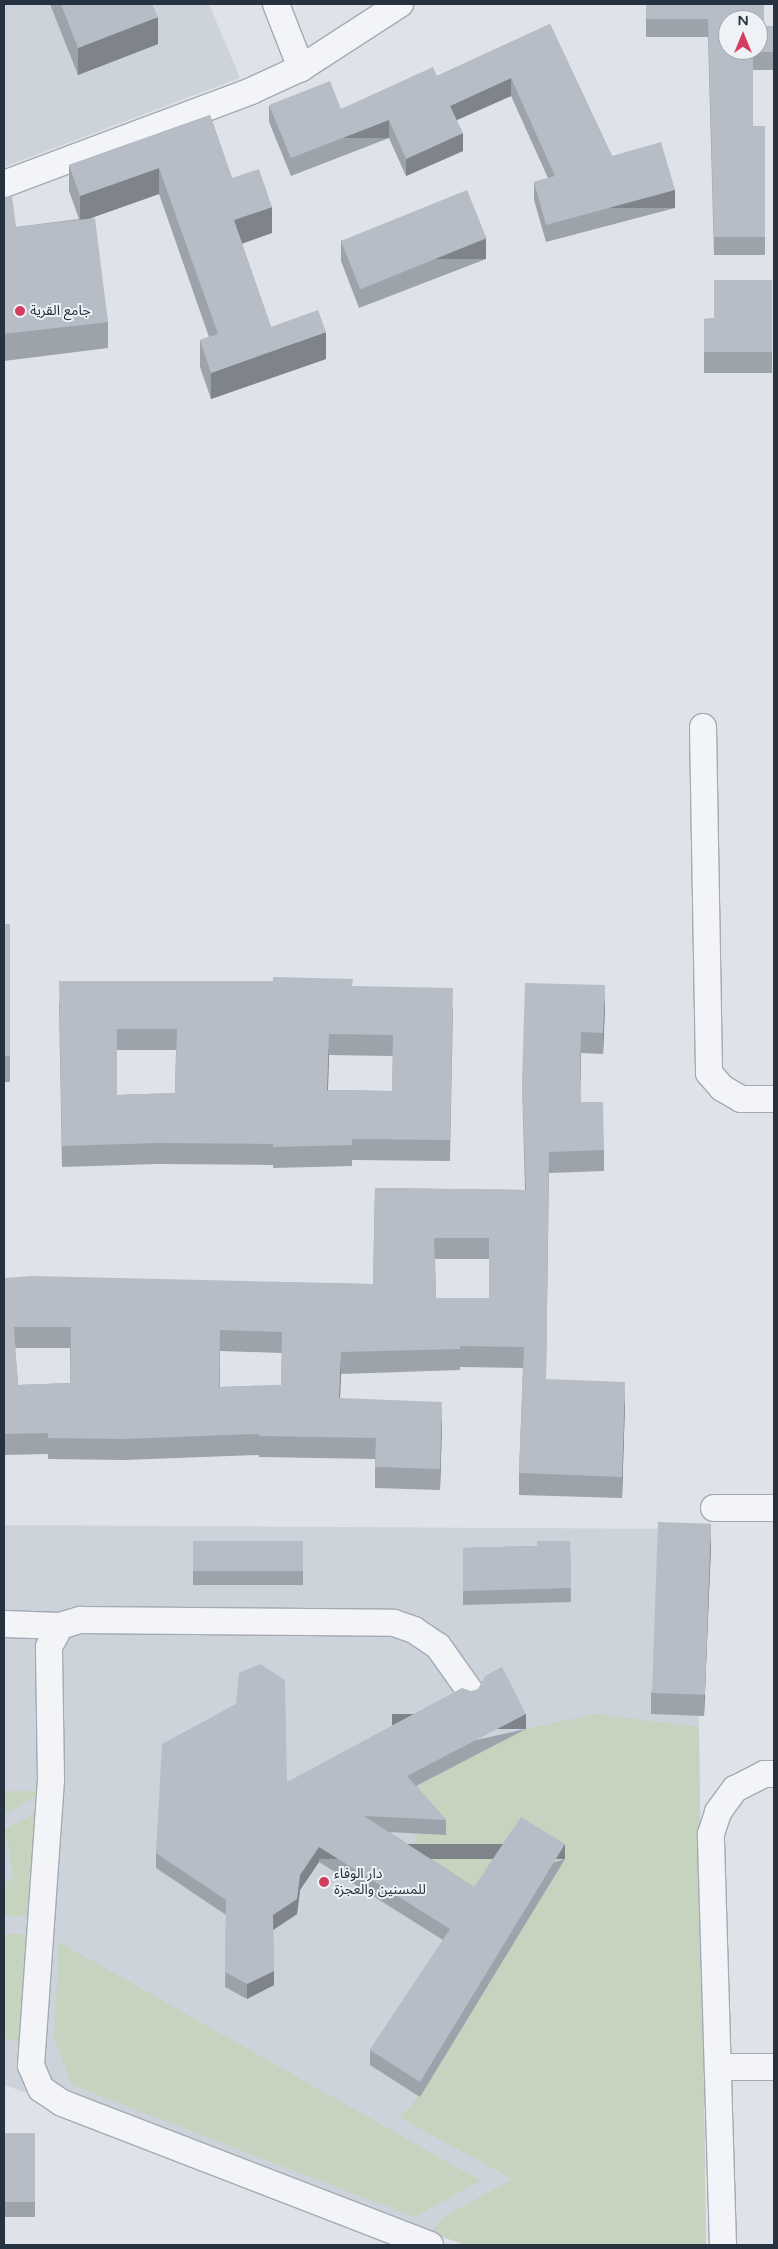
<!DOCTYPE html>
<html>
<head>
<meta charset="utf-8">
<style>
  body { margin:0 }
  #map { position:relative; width:778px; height:2249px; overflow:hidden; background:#dfe3e9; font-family:"Varela Round","Noto Sans Arabic",sans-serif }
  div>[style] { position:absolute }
  .built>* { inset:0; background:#cdd3db }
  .green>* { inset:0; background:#c6d3bf }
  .roads { filter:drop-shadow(1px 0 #a4aab3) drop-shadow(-1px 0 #a4aab3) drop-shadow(0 1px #a4aab3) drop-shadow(0 -1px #a4aab3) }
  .minor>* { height:26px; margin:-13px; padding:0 13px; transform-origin:13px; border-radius:13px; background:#f2f4f7 }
  .wall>* { inset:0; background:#9da3aa; transform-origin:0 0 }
  .shaded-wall>* { inset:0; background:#7f848b; transform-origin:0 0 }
  .building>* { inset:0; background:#b6bdc6; transform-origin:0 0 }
  .dots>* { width:14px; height:14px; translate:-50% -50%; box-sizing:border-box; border:2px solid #eef2f6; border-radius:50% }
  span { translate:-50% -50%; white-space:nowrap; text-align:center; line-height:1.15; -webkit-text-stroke:4px #eef2f6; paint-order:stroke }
  .poi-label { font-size:14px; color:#273240 }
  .left { translate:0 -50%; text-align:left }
  .frame { position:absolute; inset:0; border:5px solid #273240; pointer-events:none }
  .north { position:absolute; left:718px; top:10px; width:50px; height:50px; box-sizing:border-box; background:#eef2f6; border:1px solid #9ea5ad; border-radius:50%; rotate:0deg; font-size:14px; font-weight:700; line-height:20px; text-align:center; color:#273240 }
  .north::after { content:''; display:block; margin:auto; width:18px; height:22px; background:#d33e5f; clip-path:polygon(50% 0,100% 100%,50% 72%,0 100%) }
</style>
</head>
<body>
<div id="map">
  <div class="built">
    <div style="clip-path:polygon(4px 4px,209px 4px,240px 78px,4px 167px)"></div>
    <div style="clip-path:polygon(4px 1525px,696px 1529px,706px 2245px,466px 2245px,4px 2085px)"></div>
  </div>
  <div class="green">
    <div style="clip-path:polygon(595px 1714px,699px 1727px,706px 2245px,466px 2245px,430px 2233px,445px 2216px,513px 2179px,400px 2118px,425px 2089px,565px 1859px,474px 1901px,407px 1859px,418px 1834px,412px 1788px,526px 1729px)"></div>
    <div style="clip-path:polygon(4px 1791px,44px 1791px,4px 1815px)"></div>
    <div style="clip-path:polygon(44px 1809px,37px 1917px,4px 1915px,4px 1886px,13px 1875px,5px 1829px)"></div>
    <div style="clip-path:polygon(4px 1934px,36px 1935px,32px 2043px,4px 2039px)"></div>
    <div style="clip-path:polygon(59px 1942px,481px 2181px,414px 2217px,72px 2085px,54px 2038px)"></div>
  </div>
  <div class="roads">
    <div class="minor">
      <div style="left:276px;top:4px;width:69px;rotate:68.7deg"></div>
      <div style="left:4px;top:184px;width:264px;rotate:-20.6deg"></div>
      <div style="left:251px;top:91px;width:55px;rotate:-24.7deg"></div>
      <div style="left:301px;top:68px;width:118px;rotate:-32.9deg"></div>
      <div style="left:703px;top:727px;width:346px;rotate:89deg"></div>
      <div style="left:709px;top:1073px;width:20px;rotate:49deg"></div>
      <div style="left:722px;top:1088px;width:22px;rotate:30deg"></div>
      <div style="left:741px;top:1099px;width:33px"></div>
      <div style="left:714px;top:1508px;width:60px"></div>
      <div style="left:4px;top:1624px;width:56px;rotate:2deg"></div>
      <div style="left:718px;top:2067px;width:56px"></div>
      <div style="left:430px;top:2245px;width:394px;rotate:-158.9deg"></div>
      <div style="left:62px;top:2103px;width:25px;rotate:-146deg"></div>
      <div style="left:41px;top:2089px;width:25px;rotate:-113deg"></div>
      <div style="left:31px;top:2066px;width:288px;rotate:-86deg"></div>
      <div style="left:51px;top:1779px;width:132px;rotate:-90.9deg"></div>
      <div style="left:49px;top:1647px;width:24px;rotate:-62deg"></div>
      <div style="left:60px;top:1626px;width:21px;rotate:-17deg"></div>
      <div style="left:80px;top:1620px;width:314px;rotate:0.5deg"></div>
      <div style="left:394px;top:1623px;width:21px;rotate:19deg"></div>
      <div style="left:414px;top:1630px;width:29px;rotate:34deg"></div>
      <div style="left:438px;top:1646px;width:55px;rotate:54.6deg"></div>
      <div style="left:723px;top:2245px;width:411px;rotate:-91.7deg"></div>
      <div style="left:711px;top:1834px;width:23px;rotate:-72deg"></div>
      <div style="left:718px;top:1812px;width:29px;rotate:-54deg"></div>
      <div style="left:735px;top:1789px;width:33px;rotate:-27deg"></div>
      <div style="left:764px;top:1774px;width:10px"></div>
    </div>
  </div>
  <div class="wall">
    <div style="clip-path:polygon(50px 4px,152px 4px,158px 44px,78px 75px)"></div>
    <div style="clip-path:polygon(646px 4px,764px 26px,774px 26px,774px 70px,753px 70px,753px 126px,765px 126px,765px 255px,714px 255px,708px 37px,646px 37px)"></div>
    <div style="clip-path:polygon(550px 24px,612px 156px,675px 208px,546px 242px,534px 200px,534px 182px,548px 178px,511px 96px,457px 120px,463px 151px,406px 176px,389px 138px,291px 176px,269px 122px,269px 105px,341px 109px,437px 76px)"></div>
    <div style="clip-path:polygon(210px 115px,232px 178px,272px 233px,242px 244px,271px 327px,326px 359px,211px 399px,200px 367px,200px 340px,209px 337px,159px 194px,91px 218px,108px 322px,108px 348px,4px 361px,4px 197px,16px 227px,79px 219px,69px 191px,69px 165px)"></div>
    <div style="clip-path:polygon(341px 240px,486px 259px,359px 308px,341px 261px)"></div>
    <div style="clip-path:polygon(772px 280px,772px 373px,704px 373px,704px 319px,714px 318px)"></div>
    <div style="left:4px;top:924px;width:6px;height:158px"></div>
    <div style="clip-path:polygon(evenodd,353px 986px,453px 1009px,450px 1161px,352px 1160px,352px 1166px,273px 1168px,273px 1165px,158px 1164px,62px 1167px,59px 1002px,353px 986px,117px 1050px,176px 1050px,175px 1093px,117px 1095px,117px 1050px,353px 986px,329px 1055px,393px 1056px,392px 1091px,328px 1090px,329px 1055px)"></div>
    <div style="clip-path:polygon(evenodd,605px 1006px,603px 1054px,581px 1053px,580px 1089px,581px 1102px,604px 1150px,604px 1171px,549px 1173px,546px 1379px,625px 1403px,622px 1498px,519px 1495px,519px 1473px,523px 1368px,460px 1367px,460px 1370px,341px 1374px,340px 1398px,442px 1423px,440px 1490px,375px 1488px,375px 1459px,259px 1457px,259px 1455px,124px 1460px,48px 1459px,48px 1454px,4px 1455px,4px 1278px,373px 1284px,375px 1188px,525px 1190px,522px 1082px,605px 1006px,435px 1259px,489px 1259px,489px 1298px,436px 1298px,435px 1259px,605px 1006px,15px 1348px,70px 1348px,70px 1383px,18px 1385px,15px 1348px,605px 1006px,220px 1351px,282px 1353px,281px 1385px,220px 1387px,220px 1351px)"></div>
    <div style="left:303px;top:1541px;width:44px;height:110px;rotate:90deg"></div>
    <div style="clip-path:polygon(570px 1541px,571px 1602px,463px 1605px,463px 1548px,537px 1546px)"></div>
    <div style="clip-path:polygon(711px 1545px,704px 1716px,651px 1714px,651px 1693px)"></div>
    <div style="clip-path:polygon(526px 1729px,416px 1786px,446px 1820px,446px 1835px,389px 1832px,474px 1887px,565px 1859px,420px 2097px,370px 2065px,370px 2050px,443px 1940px,319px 1862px,300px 1890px,297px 1914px,273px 1930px,274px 1985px,247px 1999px,225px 1987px,226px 1915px,156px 1868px,156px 1853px,287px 1782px)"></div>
    <div style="left:4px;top:2133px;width:31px;height:84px"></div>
  </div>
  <div class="shaded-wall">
    <div style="clip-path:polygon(158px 17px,158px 44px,78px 75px,78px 48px)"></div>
    <div style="clip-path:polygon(511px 78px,511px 96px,450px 123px,450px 106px)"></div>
    <div style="left:389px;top:120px;width:18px;height:105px;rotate:90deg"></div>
    <div style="clip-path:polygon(463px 133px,463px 151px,406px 176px,406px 159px)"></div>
    <div style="clip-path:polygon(159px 168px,159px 194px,80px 222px,80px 196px)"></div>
    <div style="left:675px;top:190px;width:18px;height:134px;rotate:90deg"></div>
    <div style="clip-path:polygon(272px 207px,272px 233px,234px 246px,234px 220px)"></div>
    <div style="left:486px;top:238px;width:21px;height:136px;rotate:90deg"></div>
    <div style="clip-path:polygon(326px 332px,326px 359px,211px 399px,211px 373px)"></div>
    <div style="clip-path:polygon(605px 985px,605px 1006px,603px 1054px,603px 1033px)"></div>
    <div style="clip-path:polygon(581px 1032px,581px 1053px,580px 1099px,580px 1078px)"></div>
    <div style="clip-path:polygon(329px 1034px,329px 1055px,327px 1111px,327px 1090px)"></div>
    <div style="clip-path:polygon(341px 1352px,341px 1374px,339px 1419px,339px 1398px)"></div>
    <div style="clip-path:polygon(625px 1382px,625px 1403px,622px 1498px,622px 1477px)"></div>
    <div style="clip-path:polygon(442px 1402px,442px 1423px,440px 1490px,440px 1469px)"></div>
    <div style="clip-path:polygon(711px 1524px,711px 1545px,704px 1716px,704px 1695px)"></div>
    <div style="left:526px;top:1714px;width:15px;height:134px;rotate:90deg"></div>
    <div style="left:565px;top:1844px;width:15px;height:279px;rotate:90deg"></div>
    <div style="clip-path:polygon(319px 1847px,319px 1862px,300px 1890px,297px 1914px,273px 1930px,273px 1915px)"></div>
    <div style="clip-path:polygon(274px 1971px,274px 1985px,247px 1999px,247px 1984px)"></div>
  </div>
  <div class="building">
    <div style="clip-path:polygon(61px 4px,152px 4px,158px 17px,78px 48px)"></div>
    <div style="clip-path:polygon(evenodd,646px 4px,764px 4px,764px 26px,774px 26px,774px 52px,753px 52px,753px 126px,765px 126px,765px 237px,714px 237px,708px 19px,646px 19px,646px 4px,728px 20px,758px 20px,758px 50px,728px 50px,728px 20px)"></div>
    <div style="clip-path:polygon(550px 24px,612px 156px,661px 142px,675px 190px,546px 225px,534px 182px,555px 176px,511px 78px,450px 106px,463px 133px,406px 159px,389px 120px,291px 158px,269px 105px,330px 81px,341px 109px,433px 67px,437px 76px)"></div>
    <div style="clip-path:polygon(210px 115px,232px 178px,259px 169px,272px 207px,234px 220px,271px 327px,318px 310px,326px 332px,211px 373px,200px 340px,218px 334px,159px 168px,80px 196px,69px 165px)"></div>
    <div style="left:467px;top:190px;width:52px;height:136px;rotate:68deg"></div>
    <div style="clip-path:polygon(12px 196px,16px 227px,95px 218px,108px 322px,4px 334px,4px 197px)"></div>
    <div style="clip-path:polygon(714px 280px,772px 280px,772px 352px,704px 352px,704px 319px,714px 318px)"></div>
    <div style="left:4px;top:924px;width:6px;height:132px"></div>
    <div style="clip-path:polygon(evenodd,273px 977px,353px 979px,352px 986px,453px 988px,450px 1140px,352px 1139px,352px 1145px,273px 1147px,273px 1144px,158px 1143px,62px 1146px,59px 981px,273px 981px,273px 977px,117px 1029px,177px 1029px,175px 1093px,117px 1095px,117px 1029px,273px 977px,329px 1034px,393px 1035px,392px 1091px,327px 1090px,329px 1034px)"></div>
    <div style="clip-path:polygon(evenodd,525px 983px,605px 985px,603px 1033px,581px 1032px,580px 1078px,581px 1102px,603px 1102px,604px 1150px,549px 1152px,546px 1379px,625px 1382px,622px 1477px,519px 1473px,524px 1347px,460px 1346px,460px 1349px,341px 1352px,339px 1398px,442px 1402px,440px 1469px,375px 1467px,376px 1438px,259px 1436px,259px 1434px,124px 1439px,48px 1438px,48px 1433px,4px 1434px,4px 1278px,33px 1276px,373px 1284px,375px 1188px,526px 1190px,522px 1082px,525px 983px,434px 1238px,489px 1238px,489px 1298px,436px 1298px,434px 1238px,525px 983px,14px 1327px,71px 1327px,70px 1383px,18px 1385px,14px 1327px,525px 983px,220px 1330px,282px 1332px,281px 1385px,219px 1387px,220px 1330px)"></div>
    <div style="left:658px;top:1522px;width:53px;height:171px;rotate:2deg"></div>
    <div style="left:303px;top:1541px;width:30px;height:110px;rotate:90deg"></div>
    <div style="clip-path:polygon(537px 1541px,570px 1541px,571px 1588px,463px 1591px,463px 1548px,537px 1546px)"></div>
    <div style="clip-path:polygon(260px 1664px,285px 1680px,287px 1782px,462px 1688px,471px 1691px,478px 1689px,485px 1676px,502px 1667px,526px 1714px,407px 1776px,446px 1820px,364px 1816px,474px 1887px,521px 1817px,565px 1844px,420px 2082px,370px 2050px,450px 1929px,319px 1847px,300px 1875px,297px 1899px,273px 1915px,274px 1971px,247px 1984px,225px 1972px,226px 1900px,156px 1853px,162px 1744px,236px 1704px,239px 1673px)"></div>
    <div style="left:4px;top:2133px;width:31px;height:69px"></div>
  </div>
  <div class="dots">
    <div style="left:20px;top:311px;background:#d33e5f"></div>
    <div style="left:324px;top:1882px;background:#d33e5f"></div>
  </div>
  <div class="poi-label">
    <span class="left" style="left:30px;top:311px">جامع القرية</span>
    <span class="left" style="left:334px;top:1882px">دار الوفاء<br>للمسنين والعجزة</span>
  </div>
  <div class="frame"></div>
  <div class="north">N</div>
</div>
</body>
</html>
